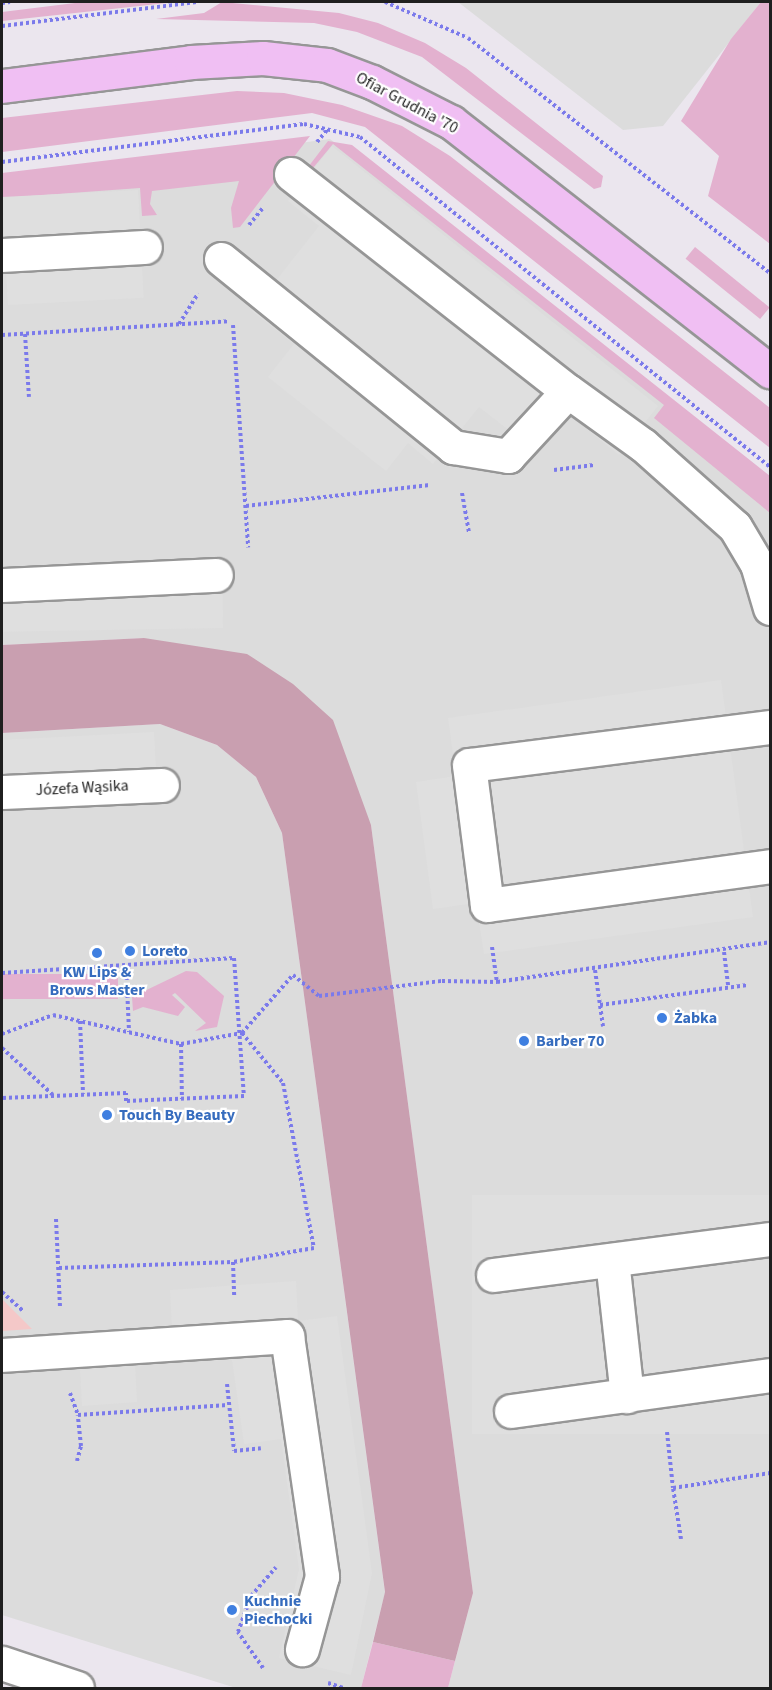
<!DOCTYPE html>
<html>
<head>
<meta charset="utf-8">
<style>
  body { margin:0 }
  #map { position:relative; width:772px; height:1690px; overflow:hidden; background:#ebe6ee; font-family:"Source Sans 3",sans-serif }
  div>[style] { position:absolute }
  .residential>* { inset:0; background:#dcdcdc }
  .grass>* { inset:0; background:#e3b1cf; transform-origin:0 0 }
  .forest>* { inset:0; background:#c99fb0 }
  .park>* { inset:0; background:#f4c8c8 }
  .parking>* { inset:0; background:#dfdfdf; transform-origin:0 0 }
  .path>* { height:4px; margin-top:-2px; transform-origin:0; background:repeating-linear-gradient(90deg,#7b7aeb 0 3px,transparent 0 6px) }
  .roads { filter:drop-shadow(2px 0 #969696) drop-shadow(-2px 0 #969696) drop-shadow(0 2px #969696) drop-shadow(0 -2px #969696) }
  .street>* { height:33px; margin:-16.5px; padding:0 16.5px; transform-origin:16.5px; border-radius:16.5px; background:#fff }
  .secondary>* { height:33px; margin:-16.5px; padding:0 16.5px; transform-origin:16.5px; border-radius:16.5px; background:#f0bff3 }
  .dots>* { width:16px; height:16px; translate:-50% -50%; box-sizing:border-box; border:3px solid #fff; border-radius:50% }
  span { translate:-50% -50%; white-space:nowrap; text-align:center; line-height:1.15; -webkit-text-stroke:4.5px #fff; paint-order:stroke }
  .street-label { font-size:16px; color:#1f1f1f }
  .shop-label { font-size:16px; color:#366cbe; font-weight:700 }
  .left { translate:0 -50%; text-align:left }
  .frame { position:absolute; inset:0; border:3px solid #1f1f1f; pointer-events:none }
</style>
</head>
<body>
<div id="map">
  <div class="residential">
    <div style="clip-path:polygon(458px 2px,761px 2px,663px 126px,623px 130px)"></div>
    <div style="clip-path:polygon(330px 139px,770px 484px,770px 1688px,448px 1688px,473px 1593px,371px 825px,144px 638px,2px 645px,2px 182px)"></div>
    <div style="clip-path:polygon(160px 724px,217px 745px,256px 777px,282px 833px,385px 1593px,361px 1688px,236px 1688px,2px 1615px,2px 733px)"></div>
  </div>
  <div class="grass">
    <div style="clip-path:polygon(83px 2px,176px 2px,2px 21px,2px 12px)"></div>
    <div style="clip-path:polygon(222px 2px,339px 13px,378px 23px,425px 43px,466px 68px,603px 176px,601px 187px,594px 189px,422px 57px,357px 32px,314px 23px,156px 19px,204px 13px)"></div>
    <div style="clip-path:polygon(761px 2px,770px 2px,770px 244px,708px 196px,719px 156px,681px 121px,731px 39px)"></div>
    <div style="clip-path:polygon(237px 91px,284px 93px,342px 105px,402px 126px,450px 156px,770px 408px,770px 448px,365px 127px,312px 113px,2px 152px,2px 118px)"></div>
    <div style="clip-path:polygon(310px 136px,240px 227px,233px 228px,231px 208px,239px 181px,152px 191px,150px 204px,157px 215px,142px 216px,140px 188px,2px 198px,2px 173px)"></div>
    <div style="clip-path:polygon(328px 141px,352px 145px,770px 476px,770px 513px,654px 418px,664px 405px,333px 144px,303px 180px,302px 175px)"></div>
    <div style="left:695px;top:247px;width:96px;height:15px;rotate:39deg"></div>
    <div style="clip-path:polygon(186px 971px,197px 972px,224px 996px,217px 1027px,195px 1031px,206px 1023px,175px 993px,172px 995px,185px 1007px,178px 1016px,143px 1007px,133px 1011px,132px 997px)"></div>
    <div style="left:118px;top:974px;width:25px;height:116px;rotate:90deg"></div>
    <div style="clip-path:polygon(373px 1642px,455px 1661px,448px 1688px,361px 1688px)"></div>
  </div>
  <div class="forest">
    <div style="clip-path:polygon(144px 638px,247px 654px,293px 684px,333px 720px,371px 825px,473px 1593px,455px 1661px,373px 1642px,385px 1592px,282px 833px,256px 777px,217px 745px,160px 724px,2px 733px,2px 645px)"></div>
  </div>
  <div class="park">
    <div style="clip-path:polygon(2px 1299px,32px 1329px,2px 1331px)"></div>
  </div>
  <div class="parking">
    <div style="clip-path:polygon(332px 146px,658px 406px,619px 455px,568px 414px,537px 452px,479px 407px,433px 464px,408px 443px,386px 471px,268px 377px,294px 344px,252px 311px,319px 226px,288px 201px)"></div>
    <div style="left:138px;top:190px;width:108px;height:136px;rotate:87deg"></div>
    <div style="left:222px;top:568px;width:60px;height:220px;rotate:89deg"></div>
    <div style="clip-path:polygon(721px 680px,753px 917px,484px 954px,476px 903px,433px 909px,416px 782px,456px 776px,448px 718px)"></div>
    <div style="left:154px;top:732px;width:36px;height:152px;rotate:87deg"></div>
    <div style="left:770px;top:1195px;width:239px;height:298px;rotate:90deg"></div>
    <div style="clip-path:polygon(296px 1281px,298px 1321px,337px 1316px,372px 1573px,351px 1675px,279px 1658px,299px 1569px,281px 1439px,244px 1444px,232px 1360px,135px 1363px,137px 1402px,82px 1406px,78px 1331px,172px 1329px,170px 1290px)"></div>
  </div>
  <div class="path">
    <div style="left:385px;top:2px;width:90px;rotate:23.4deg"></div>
    <div style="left:468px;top:38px;width:383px;rotate:37.9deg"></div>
    <div style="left:2px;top:3px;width:8px;rotate:-7deg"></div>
    <div style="left:2px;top:26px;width:196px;rotate:-7deg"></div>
    <div style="left:317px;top:142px;width:17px;rotate:-50deg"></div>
    <div style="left:2px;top:162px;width:304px;rotate:-7.2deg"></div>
    <div style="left:304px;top:124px;width:57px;rotate:13.1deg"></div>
    <div style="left:360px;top:137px;width:526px;rotate:38.83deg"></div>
    <div style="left:249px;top:225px;width:22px;rotate:-51deg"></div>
    <div style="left:179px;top:324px;width:36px;rotate:-58deg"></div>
    <div style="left:233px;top:325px;width:223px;rotate:86.1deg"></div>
    <div style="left:25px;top:334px;width:63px;rotate:86.4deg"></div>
    <div style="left:2px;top:335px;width:227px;rotate:-3.5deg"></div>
    <div style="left:554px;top:470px;width:40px;rotate:-7.1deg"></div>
    <div style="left:462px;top:493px;width:40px;rotate:80deg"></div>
    <div style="left:246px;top:506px;width:185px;rotate:-6.5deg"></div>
    <div style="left:492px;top:947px;width:35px;rotate:82deg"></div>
    <div style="left:724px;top:952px;width:35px;rotate:83deg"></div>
    <div style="left:126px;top:965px;width:67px;rotate:87.4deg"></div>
    <div style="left:595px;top:970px;width:57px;rotate:81.9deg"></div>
    <div style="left:2px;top:973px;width:232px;rotate:-3.7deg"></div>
    <div style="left:234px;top:958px;width:138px;rotate:85.9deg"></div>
    <div style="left:244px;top:1096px;width:118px;rotate:177.6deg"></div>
    <div style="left:126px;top:1101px;width:8px;rotate:-90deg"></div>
    <div style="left:126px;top:1093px;width:124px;rotate:177.7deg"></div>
    <div style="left:600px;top:1005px;width:149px;rotate:-7.7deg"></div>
    <div style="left:80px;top:1021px;width:73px;rotate:87.6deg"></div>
    <div style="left:242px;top:1033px;width:77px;rotate:-48.7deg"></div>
    <div style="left:293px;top:975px;width:33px;rotate:39deg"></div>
    <div style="left:319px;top:996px;width:124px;rotate:-7deg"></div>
    <div style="left:442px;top:981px;width:55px;rotate:1deg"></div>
    <div style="left:497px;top:982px;width:276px;rotate:-8.3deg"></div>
    <div style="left:2px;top:1034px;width:54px;rotate:-20.4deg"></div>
    <div style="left:53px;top:1015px;width:131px;rotate:12.8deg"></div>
    <div style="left:181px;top:1044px;width:62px;rotate:-10.2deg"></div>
    <div style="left:242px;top:1033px;width:65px;rotate:50.6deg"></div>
    <div style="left:283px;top:1083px;width:168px;rotate:79.4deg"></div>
    <div style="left:314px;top:1248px;width:82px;rotate:170.2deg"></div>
    <div style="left:233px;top:1262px;width:35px;rotate:88deg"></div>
    <div style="left:181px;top:1044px;width:55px;rotate:89deg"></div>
    <div style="left:2px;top:1048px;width:69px;rotate:42.7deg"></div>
    <div style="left:56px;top:1219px;width:89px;rotate:87.4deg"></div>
    <div style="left:59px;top:1268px;width:174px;rotate:-2deg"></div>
    <div style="left:2px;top:1292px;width:28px;rotate:42deg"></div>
    <div style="left:227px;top:1384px;width:67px;rotate:84deg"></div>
    <div style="left:234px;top:1451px;width:27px;rotate:-6deg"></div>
    <div style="left:70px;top:1393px;width:23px;rotate:70deg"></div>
    <div style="left:78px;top:1415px;width:150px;rotate:-3.8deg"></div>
    <div style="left:667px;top:1432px;width:56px;rotate:83.9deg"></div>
    <div style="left:77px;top:1461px;width:16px;rotate:-75deg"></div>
    <div style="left:81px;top:1446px;width:31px;rotate:-96deg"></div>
    <div style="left:681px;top:1539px;width:52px;rotate:-98.9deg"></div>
    <div style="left:673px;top:1488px;width:98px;rotate:-8.8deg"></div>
    <div style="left:263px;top:1668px;width:44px;rotate:-124.8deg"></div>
    <div style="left:238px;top:1632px;width:38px;rotate:-70deg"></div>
    <div style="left:251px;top:1596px;width:38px;rotate:-49deg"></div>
    <div style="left:328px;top:1683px;width:16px;rotate:18deg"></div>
  </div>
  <div class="roads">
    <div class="street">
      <div style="left:291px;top:174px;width:352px;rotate:38.1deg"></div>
      <div style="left:568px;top:391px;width:92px;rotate:35.8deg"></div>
      <div style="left:643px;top:445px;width:123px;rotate:41.7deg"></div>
      <div style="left:735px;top:527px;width:43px;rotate:59.3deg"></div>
      <div style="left:757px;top:564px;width:46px;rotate:73.5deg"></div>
      <div style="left:2px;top:255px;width:143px;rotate:-3.2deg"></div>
      <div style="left:221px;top:259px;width:299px;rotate:39deg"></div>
      <div style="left:453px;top:447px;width:56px;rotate:9.3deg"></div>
      <div style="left:508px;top:456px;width:88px;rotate:-47.3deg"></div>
      <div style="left:2px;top:585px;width:214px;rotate:-2.7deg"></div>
      <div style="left:770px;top:727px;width:303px;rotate:172.8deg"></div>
      <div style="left:469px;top:765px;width:141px;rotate:82.7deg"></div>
      <div style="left:487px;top:905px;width:286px;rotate:-7.8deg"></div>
      <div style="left:2px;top:792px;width:160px;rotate:-2.5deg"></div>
      <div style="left:612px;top:1260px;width:137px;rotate:83.7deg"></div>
      <div style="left:493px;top:1275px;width:279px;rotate:-7.4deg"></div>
      <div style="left:2px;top:1355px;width:286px;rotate:-3.8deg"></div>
      <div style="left:287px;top:1336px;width:243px;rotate:81.7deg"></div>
      <div style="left:322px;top:1576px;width:76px;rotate:105.3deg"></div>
      <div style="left:511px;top:1411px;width:261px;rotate:-7.9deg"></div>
      <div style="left:2px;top:1663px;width:79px;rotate:18.4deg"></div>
    </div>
    <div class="secondary">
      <div style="left:2px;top:86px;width:191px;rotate:-7.2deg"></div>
      <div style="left:191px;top:62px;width:72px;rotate:-3.2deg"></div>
      <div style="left:263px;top:58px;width:64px;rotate:6.2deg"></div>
      <div style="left:327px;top:65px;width:48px;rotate:20.7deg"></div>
      <div style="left:372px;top:82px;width:89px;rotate:26.9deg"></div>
      <div style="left:451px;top:122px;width:405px;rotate:38deg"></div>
    </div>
  </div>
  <div class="dots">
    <div style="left:130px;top:951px;background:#3f7fe0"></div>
    <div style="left:97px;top:953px;background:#3f7fe0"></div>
    <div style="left:662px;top:1018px;background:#3f7fe0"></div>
    <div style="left:524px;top:1041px;background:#3f7fe0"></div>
    <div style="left:107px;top:1115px;background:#3f7fe0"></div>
    <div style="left:232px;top:1610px;background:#3f7fe0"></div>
  </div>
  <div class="street-label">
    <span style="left:407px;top:103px;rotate:28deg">Ofiar Grudnia '70</span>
    <span style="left:82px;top:788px;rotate:-3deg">Józefa Wąsika</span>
  </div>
  <div class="shop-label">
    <span class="left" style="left:142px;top:951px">Loreto</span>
    <span style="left:97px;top:981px">KW Lips &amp;<br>Brows Master</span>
    <span class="left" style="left:674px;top:1018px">Żabka</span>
    <span class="left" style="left:536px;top:1041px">Barber 70</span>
    <span class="left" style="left:119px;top:1115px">Touch By Beauty</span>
    <span class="left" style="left:244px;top:1610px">Kuchnie<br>Piechocki</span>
  </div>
  <div class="frame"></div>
</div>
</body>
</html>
